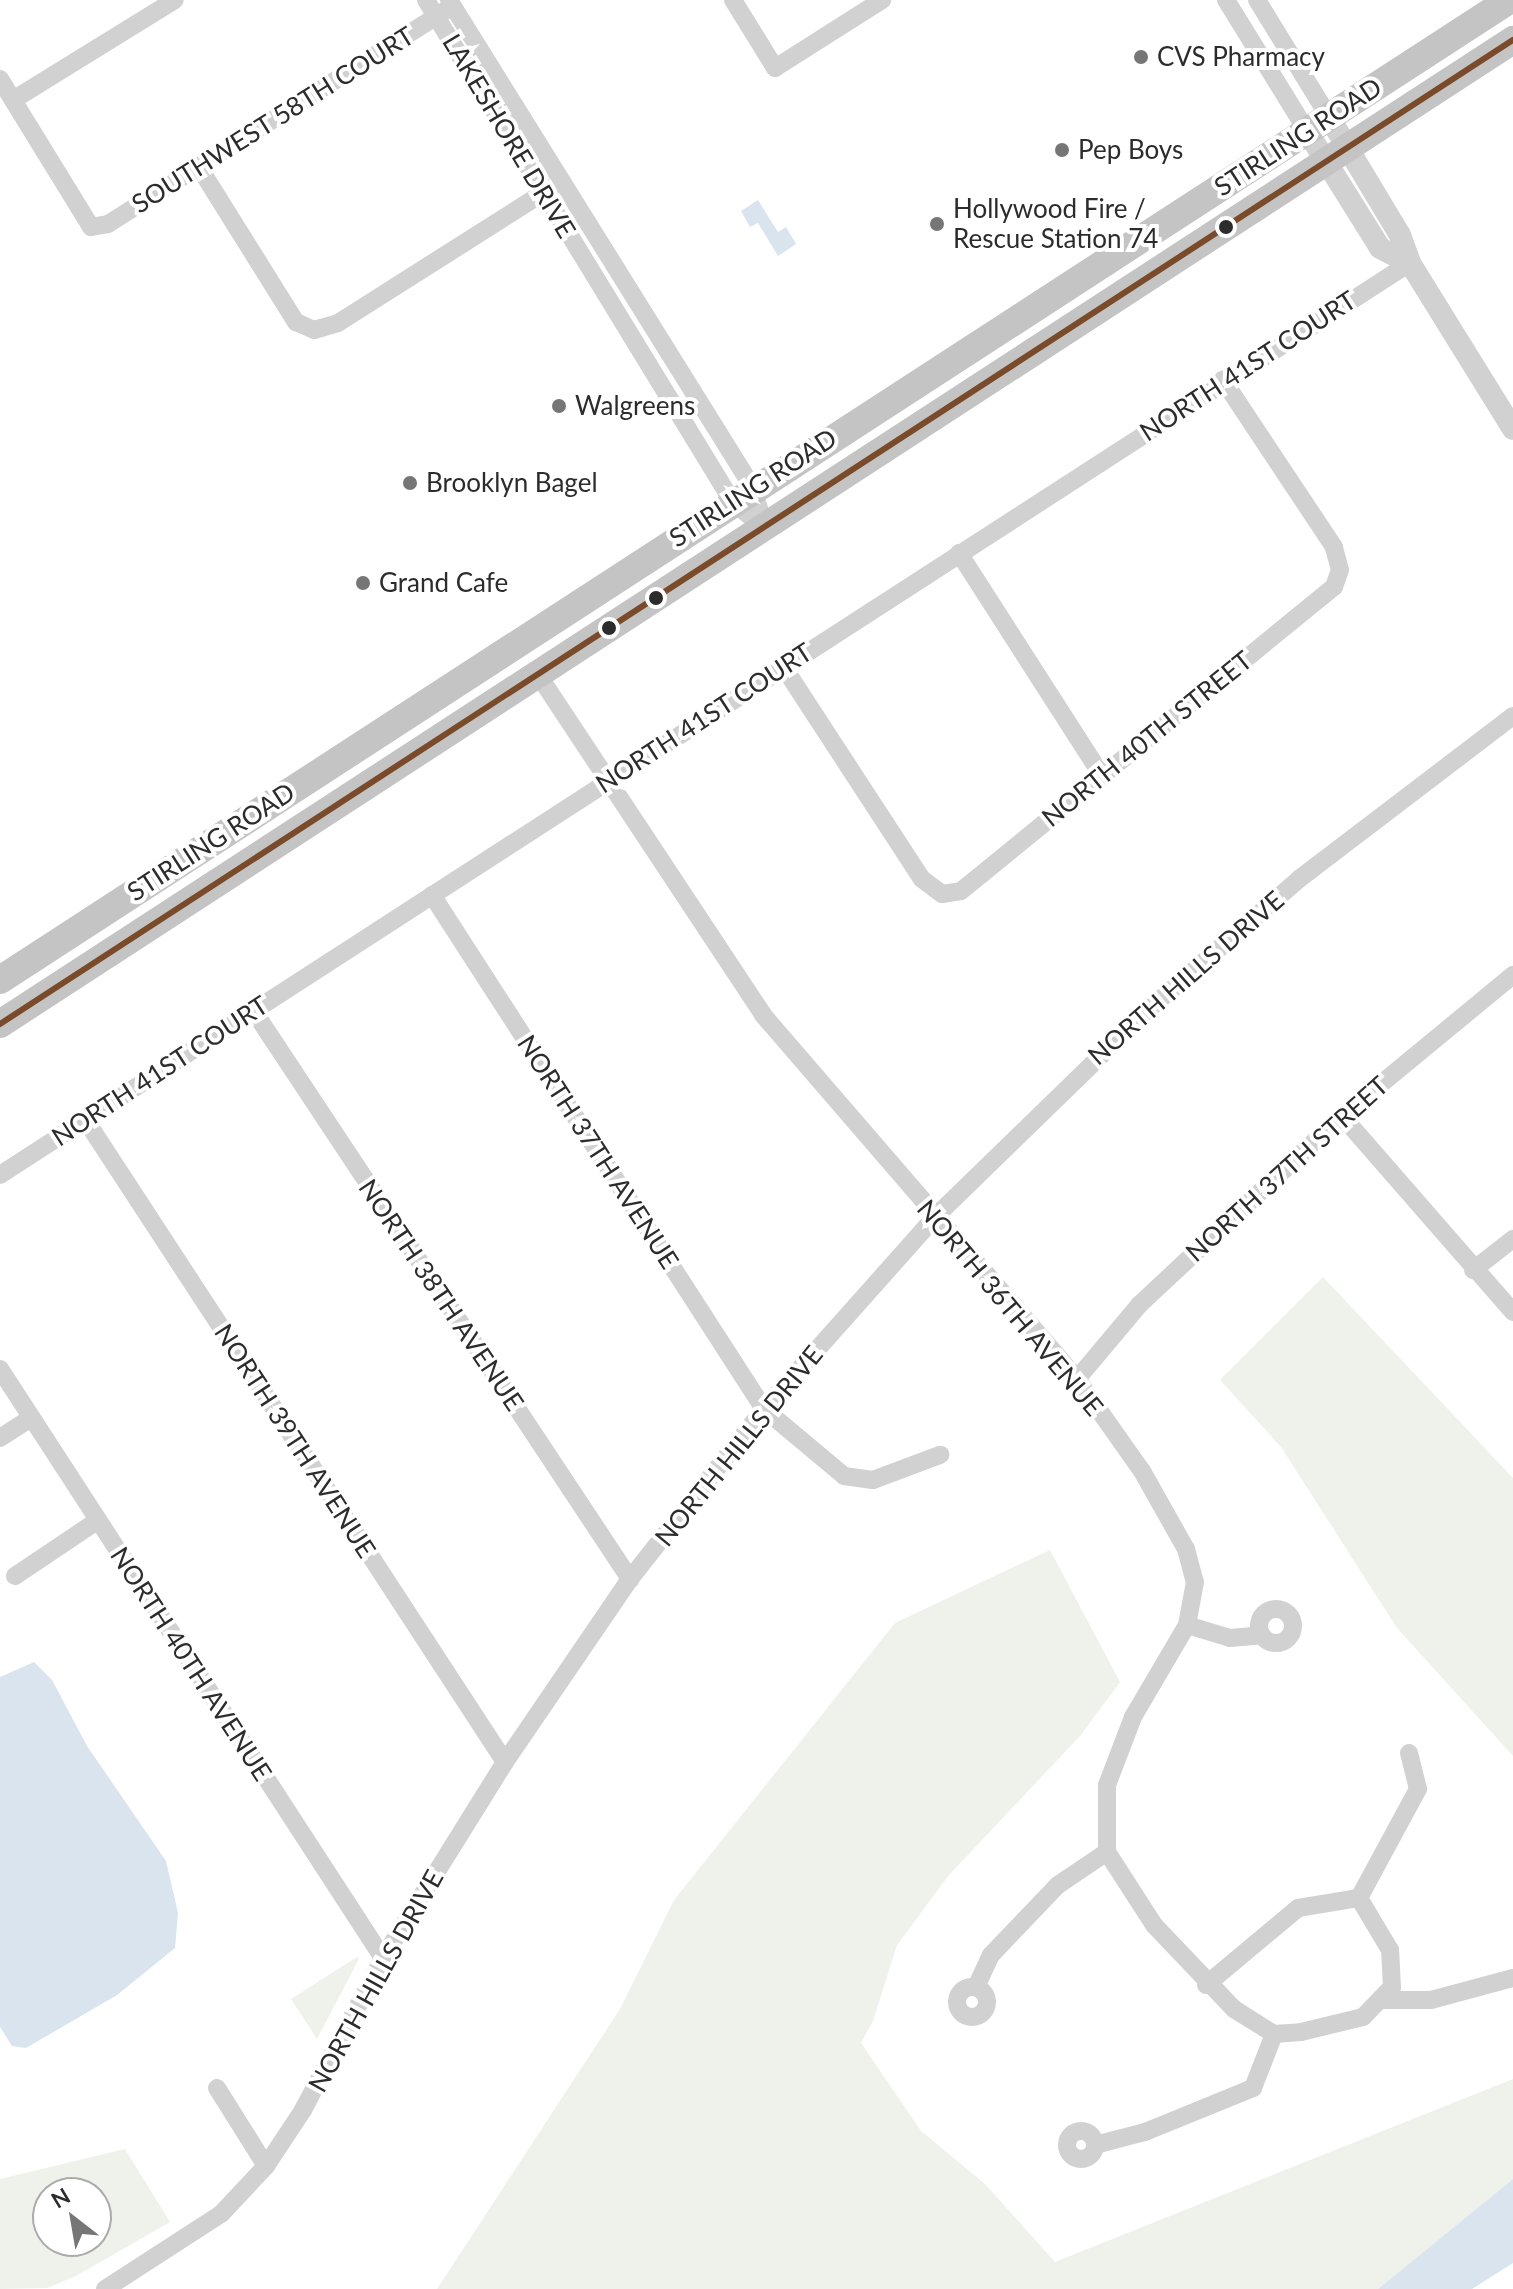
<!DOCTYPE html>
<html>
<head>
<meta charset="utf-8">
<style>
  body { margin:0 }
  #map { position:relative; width:1513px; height:2289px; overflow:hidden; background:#fff; font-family:Lato,sans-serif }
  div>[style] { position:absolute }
  .green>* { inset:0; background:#eef2eb }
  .water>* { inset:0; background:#d9e4ee }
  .minor>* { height:18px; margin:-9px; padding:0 9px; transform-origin:9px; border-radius:9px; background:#d1d1d1 }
  .minor>.ring { margin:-9px; padding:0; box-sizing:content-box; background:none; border:18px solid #d1d1d1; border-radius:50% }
  .tertiary>* { height:22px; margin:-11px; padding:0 11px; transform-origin:11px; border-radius:11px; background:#d1d1d1 }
  .primary>* { height:28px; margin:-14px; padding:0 14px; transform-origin:14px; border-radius:14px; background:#c4c4c4 }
  .bus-1>* { height:6px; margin:-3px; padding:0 3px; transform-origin:3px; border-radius:3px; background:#7a4b2a }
  .dots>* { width:22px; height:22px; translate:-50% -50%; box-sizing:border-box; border:4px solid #fff; border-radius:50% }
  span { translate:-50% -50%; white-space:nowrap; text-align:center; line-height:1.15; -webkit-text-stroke:8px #fff; paint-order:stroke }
  .poi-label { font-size:26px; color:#2c2c2c }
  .left { translate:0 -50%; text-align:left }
  .street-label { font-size:26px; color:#2c2c2c }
  .north { position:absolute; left:32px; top:2177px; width:80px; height:80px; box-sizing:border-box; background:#fff; border:2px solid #ababab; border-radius:50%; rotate:329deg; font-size:22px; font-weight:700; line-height:32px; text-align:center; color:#2c2c2c }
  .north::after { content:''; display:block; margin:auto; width:28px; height:36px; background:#767676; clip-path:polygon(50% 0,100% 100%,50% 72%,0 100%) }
</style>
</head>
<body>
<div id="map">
  <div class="green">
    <div style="clip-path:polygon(1323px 1277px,1513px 1478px,1513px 1756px,1397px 1628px,1281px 1447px,1220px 1380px)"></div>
    <div style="clip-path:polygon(1050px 1550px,1120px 1682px,1080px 1736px,949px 1875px,897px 1945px,873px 2021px,861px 2043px,921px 2131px,985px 2184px,1055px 2262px,1513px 2079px,1513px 2179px,1378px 2289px,437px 2289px,620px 2009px,674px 1900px,895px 1623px)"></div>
    <div style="clip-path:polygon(357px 1957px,359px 1959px,317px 2039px,291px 1999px)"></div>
    <div style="clip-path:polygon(evenodd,125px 2149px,170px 2222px,76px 2276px,47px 2288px,0 2289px,0 2179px,125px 2149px,48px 2193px,96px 2193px,96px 2241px,48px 2241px,48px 2193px)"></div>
  </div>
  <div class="water">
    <div style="clip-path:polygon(758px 200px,778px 232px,786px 227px,796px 244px,778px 256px,758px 223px,750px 227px,741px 211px)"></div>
    <div style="clip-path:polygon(34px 1662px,52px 1680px,87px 1746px,166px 1861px,178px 1913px,175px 1948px,117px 1995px,26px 2048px,12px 2046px,0 2027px,0 1677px)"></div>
    <div style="clip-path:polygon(1513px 2179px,1513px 2263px,1472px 2289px,1378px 2289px)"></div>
  </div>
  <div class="minor">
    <div style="left:426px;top:0;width:587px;rotate:58.58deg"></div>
    <div style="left:732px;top:501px;width:43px;rotate:40.3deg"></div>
    <div style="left:449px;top:0;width:575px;rotate:58.08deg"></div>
    <div style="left:753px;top:488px;width:43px;rotate:73.7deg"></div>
    <div style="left:733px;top:0;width:80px;rotate:58.3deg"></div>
    <div style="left:775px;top:68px;width:127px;rotate:-32.4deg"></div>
    <div style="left:1226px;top:0;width:154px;rotate:58.3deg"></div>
    <div style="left:1257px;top:0;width:137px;rotate:58.4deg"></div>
    <div style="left:0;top:79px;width:174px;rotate:58.4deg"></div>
    <div style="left:91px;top:227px;width:17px;rotate:-10deg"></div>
    <div style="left:108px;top:224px;width:401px;rotate:-32.3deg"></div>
    <div style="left:13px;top:100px;width:190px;rotate:-31.7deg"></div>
    <div style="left:199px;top:167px;width:183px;rotate:58deg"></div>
    <div style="left:296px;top:322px;width:20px;rotate:24deg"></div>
    <div style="left:314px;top:330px;width:25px;rotate:-16deg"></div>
    <div style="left:338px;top:323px;width:252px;rotate:-32.4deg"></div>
    <div style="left:959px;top:553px;width:263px;rotate:57.3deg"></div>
    <div style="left:783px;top:666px;width:254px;rotate:56.9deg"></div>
    <div style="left:922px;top:879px;width:25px;rotate:37deg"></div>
    <div style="left:942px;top:894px;width:19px;rotate:-9deg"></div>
    <div style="left:961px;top:891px;width:481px;rotate:-39.2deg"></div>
    <div style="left:1334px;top:587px;width:18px;rotate:-71deg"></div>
    <div style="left:1340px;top:570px;width:24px;rotate:-105deg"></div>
    <div style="left:1334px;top:547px;width:201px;rotate:-123.6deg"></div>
    <div style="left:539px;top:676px;width:406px;rotate:56.5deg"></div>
    <div style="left:763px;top:1015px;width:481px;rotate:49.2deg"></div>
    <div style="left:1077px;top:1379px;width:113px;rotate:54.8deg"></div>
    <div style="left:1142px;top:1471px;width:90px;rotate:60.6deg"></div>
    <div style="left:1186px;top:1549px;width:34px;rotate:75deg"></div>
    <div style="left:1195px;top:1582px;width:44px;rotate:100.5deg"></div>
    <div style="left:1187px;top:1625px;width:107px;rotate:120.4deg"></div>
    <div style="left:1133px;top:1717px;width:73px;rotate:110.9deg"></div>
    <div style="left:1107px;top:1785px;width:67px;rotate:90deg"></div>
    <div style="left:1107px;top:1852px;width:87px;rotate:57.2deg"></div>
    <div style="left:1154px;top:1925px;width:116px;rotate:46.4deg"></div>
    <div style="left:1234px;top:2009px;width:47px;rotate:32deg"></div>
    <div style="left:1274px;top:2034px;width:27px;rotate:-4deg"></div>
    <div style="left:1301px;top:2032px;width:64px;rotate:-13.6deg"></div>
    <div style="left:1363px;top:2017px;width:42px;rotate:-46deg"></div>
    <div style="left:1392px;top:1987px;width:37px;rotate:-93deg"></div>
    <div style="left:1390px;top:1950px;width:61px;rotate:-120.8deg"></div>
    <div style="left:432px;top:895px;width:612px;rotate:57.14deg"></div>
    <div style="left:764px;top:1409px;width:104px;rotate:39.9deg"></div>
    <div style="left:844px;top:1476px;width:29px;rotate:8deg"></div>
    <div style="left:873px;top:1480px;width:72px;rotate:-20.5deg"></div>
    <div style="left:253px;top:1010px;width:683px;rotate:56.47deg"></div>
    <div style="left:1342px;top:1116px;width:260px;rotate:48.9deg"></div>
    <div style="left:85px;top:1119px;width:768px;rotate:56.85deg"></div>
    <div style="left:0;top:1175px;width:1679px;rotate:-32.9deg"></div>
    <div style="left:1473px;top:1270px;width:51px;rotate:-37.8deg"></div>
    <div style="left:0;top:1369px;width:703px;rotate:56.97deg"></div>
    <div style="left:1077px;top:1379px;width:97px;rotate:-50deg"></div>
    <div style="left:1139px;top:1305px;width:277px;rotate:-43deg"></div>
    <div style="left:1342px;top:1116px;width:222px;rotate:-39.5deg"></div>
    <div style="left:0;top:1438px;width:37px;rotate:-33deg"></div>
    <div style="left:15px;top:1576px;width:99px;rotate:-33.9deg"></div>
    <div class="ring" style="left:1259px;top:1609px;width:16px;height:16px"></div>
    <div style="left:1187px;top:1625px;width:45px;rotate:16.8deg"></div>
    <div style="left:1230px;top:1638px;width:32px;rotate:-5deg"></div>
    <div style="left:1359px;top:1898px;width:124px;rotate:-61.6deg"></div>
    <div style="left:1418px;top:1789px;width:37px;rotate:-104deg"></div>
    <div style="left:1206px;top:1985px;width:120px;rotate:-39.9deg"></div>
    <div style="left:1298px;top:1908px;width:62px;rotate:-9.3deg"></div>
    <div class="ring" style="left:957px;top:1987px;width:12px;height:12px"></div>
    <div style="left:976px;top:1987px;width:35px;rotate:-65deg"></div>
    <div style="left:991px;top:1955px;width:97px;rotate:-46.3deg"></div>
    <div style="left:1058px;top:1885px;width:59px;rotate:-34deg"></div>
    <div style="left:1383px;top:2000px;width:48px"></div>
    <div style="left:1431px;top:2000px;width:85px;rotate:-15deg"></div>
    <div style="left:217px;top:2088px;width:92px;rotate:57.9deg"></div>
    <div class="ring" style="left:1067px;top:2131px;width:10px;height:10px"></div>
    <div style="left:1095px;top:2145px;width:52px;rotate:-14.6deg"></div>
    <div style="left:1145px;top:2132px;width:117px;rotate:-22.2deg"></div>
    <div style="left:1253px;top:2088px;width:58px;rotate:-68.7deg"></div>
    <div style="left:105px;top:2289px;width:138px;rotate:-32.9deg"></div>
    <div style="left:221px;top:2214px;width:66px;rotate:-46.8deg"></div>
    <div style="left:266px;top:2166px;width:67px;rotate:-56.5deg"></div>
    <div style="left:303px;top:2110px;width:172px;rotate:-62.2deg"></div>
    <div style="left:383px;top:1958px;width:231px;rotate:-58.1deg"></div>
    <div style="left:505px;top:1762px;width:222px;rotate:-55.7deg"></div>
    <div style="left:630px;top:1579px;width:216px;rotate:-51.8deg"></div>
    <div style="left:764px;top:1409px;width:256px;rotate:-48.3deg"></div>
    <div style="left:934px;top:1218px;width:298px;rotate:-44.2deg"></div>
    <div style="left:1148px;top:1010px;width:200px;rotate:-40.9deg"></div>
    <div style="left:1299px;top:879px;width:269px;rotate:-37.3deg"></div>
  </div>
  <div class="tertiary">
    <div style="left:1329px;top:117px;width:138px;rotate:59deg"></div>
    <div style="left:1400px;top:235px;width:30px;rotate:70deg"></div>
    <div style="left:1410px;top:263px;width:195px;rotate:58.2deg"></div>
    <div style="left:1307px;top:131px;width:138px;rotate:58deg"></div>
    <div style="left:1380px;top:248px;width:34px;rotate:27deg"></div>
  </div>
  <div class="primary">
    <div style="left:0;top:980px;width:1799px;rotate:-33deg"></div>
    <div style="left:0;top:1024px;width:1805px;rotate:-33.04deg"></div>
  </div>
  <div class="bus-1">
    <div style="left:0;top:1024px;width:1805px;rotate:-33.04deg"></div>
  </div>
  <div class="dots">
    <div style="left:1141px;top:57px;background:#767676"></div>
    <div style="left:1062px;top:150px;background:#767676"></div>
    <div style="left:937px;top:224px;background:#767676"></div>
    <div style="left:1226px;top:227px;background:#2c2c2c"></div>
    <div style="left:559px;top:406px;background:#767676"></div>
    <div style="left:410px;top:483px;background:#767676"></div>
    <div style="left:363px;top:583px;background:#767676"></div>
    <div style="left:656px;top:598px;background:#2c2c2c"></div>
    <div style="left:609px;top:628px;background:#2c2c2c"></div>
  </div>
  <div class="poi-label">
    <span class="left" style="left:1157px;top:57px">CVS Pharmacy</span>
    <span class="left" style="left:1078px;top:150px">Pep Boys</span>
    <span class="left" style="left:953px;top:224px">Hollywood Fire /<br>Rescue Station 74</span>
    <span class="left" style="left:575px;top:406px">Walgreens</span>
    <span class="left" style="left:426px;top:483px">Brooklyn Bagel</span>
    <span class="left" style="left:379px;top:583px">Grand Cafe</span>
  </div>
  <div class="street-label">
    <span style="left:273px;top:120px;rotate:-32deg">SOUTHWEST 58TH COURT</span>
    <span style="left:509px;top:136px;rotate:59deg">LAKESHORE DRIVE</span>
    <span style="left:1298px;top:137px;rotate:-33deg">STIRLING ROAD</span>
    <span style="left:1248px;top:366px;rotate:-33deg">NORTH 41ST COURT</span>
    <span style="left:753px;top:488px;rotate:-33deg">STIRLING ROAD</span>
    <span style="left:704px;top:718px;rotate:-33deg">NORTH 41ST COURT</span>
    <span style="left:1147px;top:739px;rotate:-39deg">NORTH 40TH STREET</span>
    <span style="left:211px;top:842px;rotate:-33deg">STIRLING ROAD</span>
    <span style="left:1186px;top:978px;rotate:-41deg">NORTH HILLS DRIVE</span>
    <span style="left:160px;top:1071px;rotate:-33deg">NORTH 41ST COURT</span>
    <span style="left:598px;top:1152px;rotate:57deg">NORTH 37TH AVENUE</span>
    <span style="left:1287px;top:1169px;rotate:-42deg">NORTH 37TH STREET</span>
    <span style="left:441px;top:1295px;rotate:56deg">NORTH 38TH AVENUE</span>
    <span style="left:1010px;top:1308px;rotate:50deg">NORTH 36TH AVENUE</span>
    <span style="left:295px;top:1441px;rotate:57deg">NORTH 39TH AVENUE</span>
    <span style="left:739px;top:1446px;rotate:-51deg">NORTH HILLS DRIVE</span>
    <span style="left:191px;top:1664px;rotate:57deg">NORTH 40TH AVENUE</span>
    <span style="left:376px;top:1981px;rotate:-61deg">NORTH HILLS DRIVE</span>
  </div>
  <div class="north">N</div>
</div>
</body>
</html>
